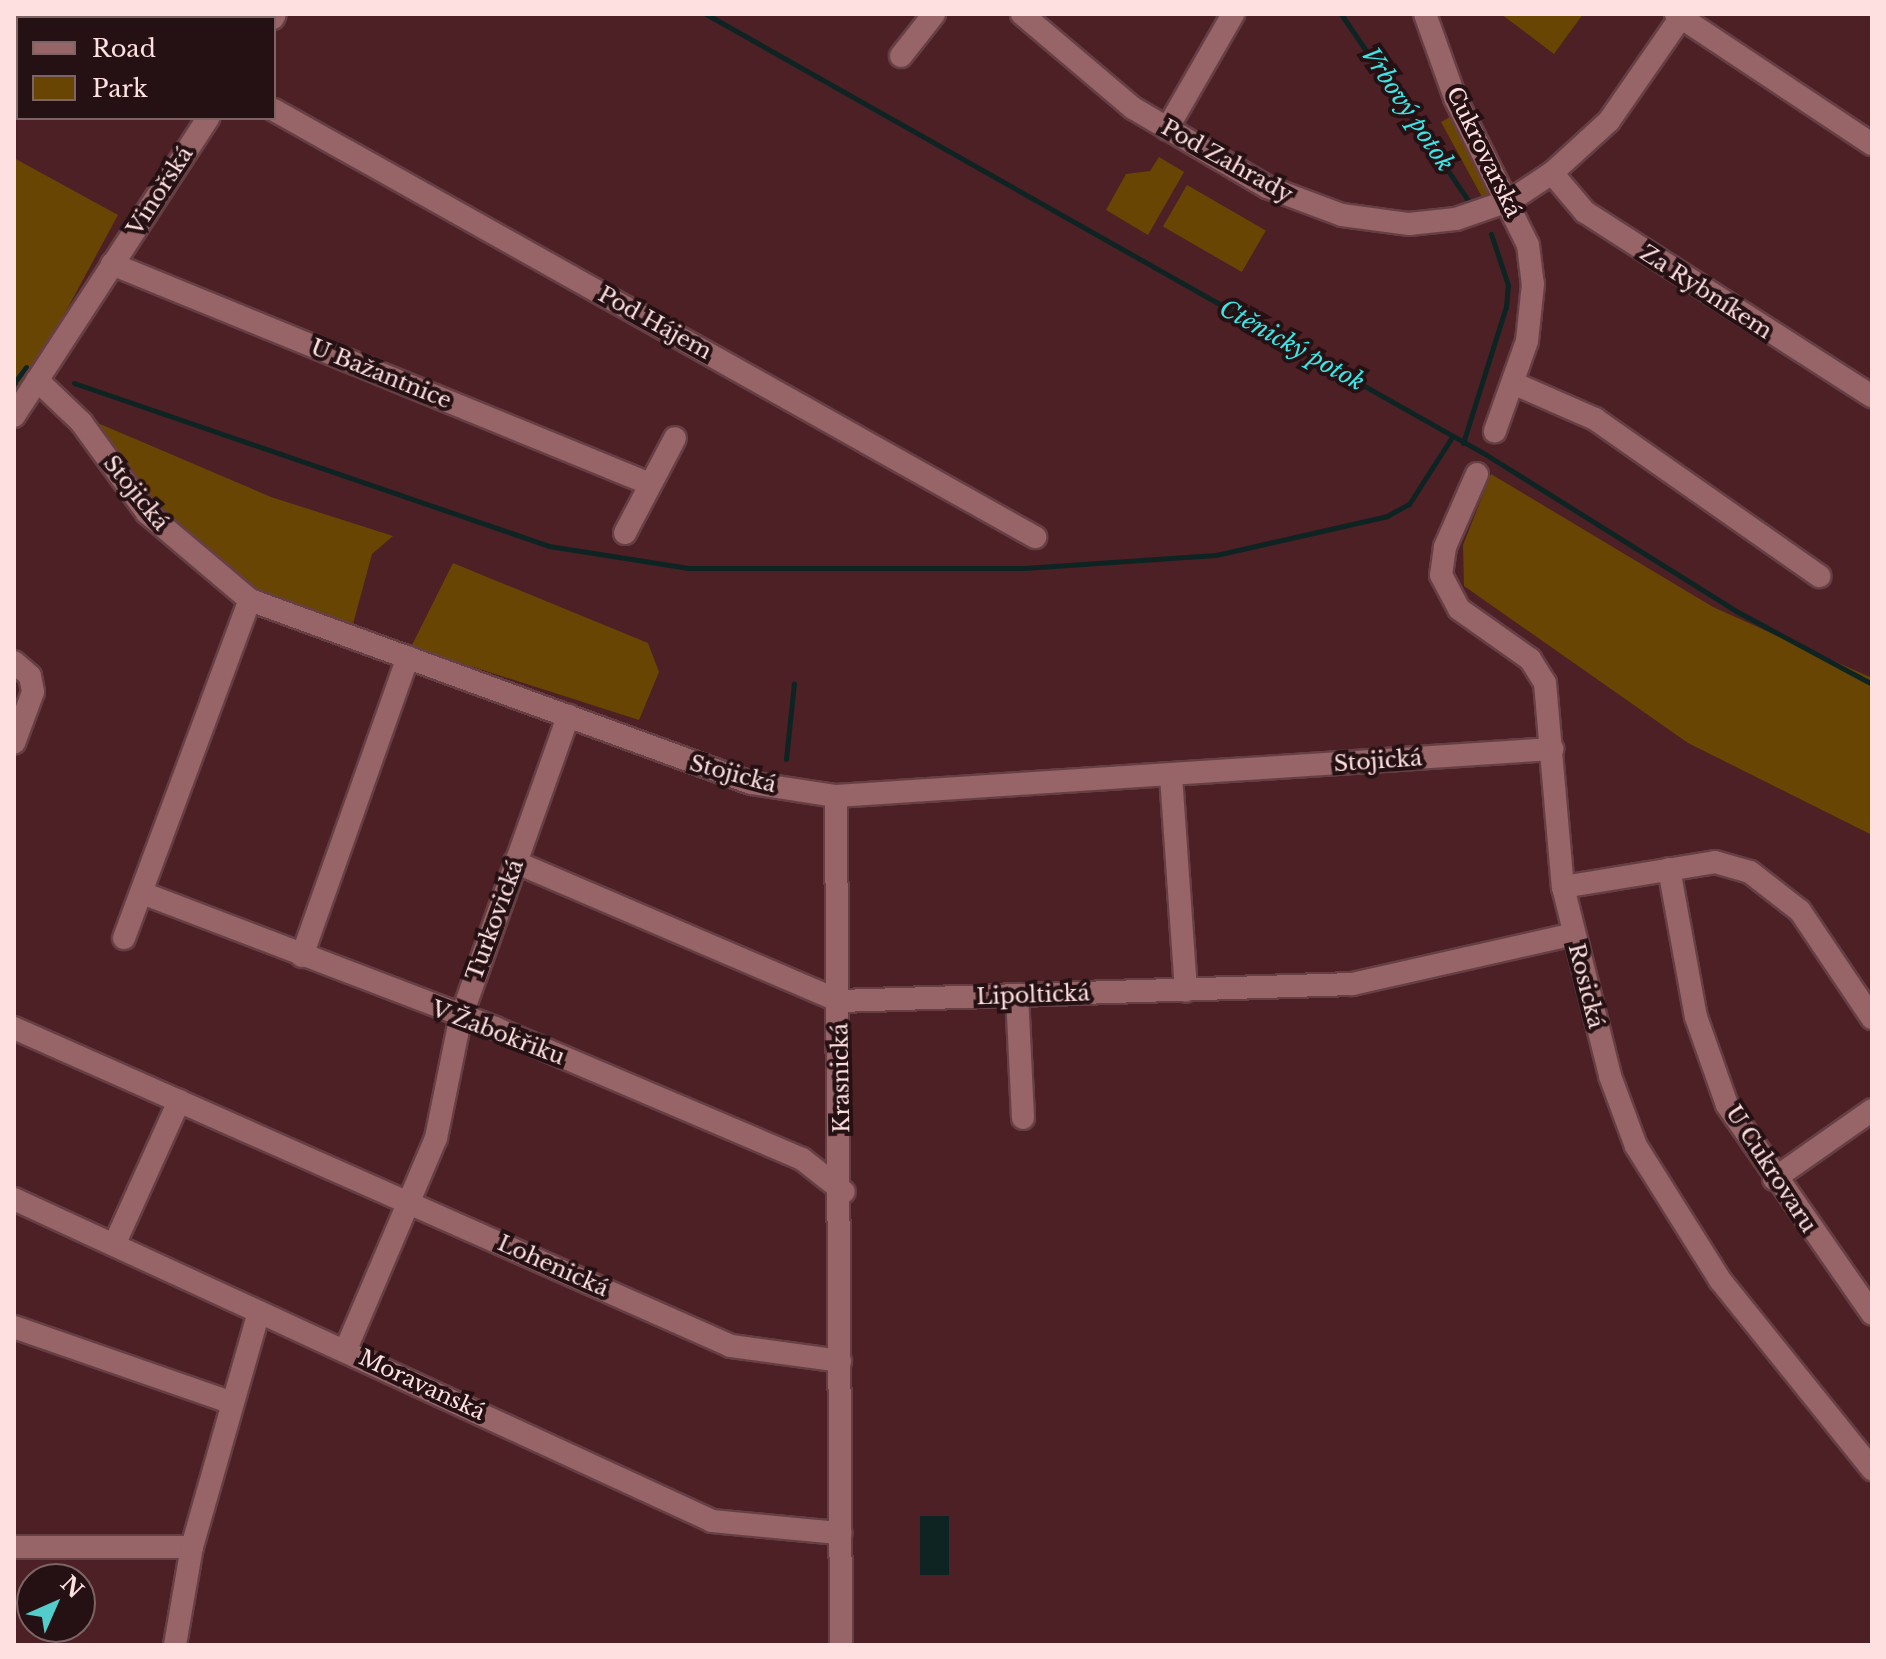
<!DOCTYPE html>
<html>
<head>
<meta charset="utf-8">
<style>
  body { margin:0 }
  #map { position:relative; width:1886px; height:1659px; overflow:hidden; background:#4c2025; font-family:"Libre Baskerville",serif }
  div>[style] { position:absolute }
  .green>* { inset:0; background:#694504; transform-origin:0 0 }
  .water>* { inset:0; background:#0e2423; transform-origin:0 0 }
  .stream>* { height:5px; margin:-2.5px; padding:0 2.5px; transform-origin:2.5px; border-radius:2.5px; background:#0e2423 }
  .roads { filter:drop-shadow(2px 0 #663f45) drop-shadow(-2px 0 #663f45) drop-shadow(0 2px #663f45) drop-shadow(0 -2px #663f45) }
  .minor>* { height:22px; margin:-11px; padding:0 11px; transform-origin:11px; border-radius:11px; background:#976468 }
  span { translate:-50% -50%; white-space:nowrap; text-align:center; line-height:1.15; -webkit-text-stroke:8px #251113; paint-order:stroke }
  .street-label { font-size:22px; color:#fee0e1 }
  .water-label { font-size:24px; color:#3be7e6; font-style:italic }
  .frame { position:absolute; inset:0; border:16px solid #fee0e1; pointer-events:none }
  .legend { position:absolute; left:16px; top:16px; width:260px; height:104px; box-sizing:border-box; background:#251113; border:2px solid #7c6465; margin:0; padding:10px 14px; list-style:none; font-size:24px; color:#fee0e1 }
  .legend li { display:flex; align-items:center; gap:16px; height:40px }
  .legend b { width:40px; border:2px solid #7c6465 }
  .north { position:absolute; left:16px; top:1563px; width:80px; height:80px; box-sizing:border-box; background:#251113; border:2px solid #7c6465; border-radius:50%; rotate:45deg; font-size:22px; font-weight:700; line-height:32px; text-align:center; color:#fee0e1 }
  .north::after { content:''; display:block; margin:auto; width:28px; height:36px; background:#52cdcc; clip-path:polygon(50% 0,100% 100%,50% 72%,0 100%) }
</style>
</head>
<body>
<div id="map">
  <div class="green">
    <div style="clip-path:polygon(1501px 14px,1583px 14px,1554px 54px)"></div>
    <div style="clip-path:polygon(1450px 117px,1490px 194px,1482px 197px,1441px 122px)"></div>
    <div style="clip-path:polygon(1159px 157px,1184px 172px,1148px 235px,1106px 210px,1126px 174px,1150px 171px)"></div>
    <div style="clip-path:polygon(14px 158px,118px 215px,26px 385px,14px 383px)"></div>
    <div style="left:1187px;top:185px;width:91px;height:48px;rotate:30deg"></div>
    <div style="clip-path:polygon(93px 421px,271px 497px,393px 536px,372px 554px,353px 624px,254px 589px,176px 527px)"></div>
    <div style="clip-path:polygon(1491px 474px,1713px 607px,1872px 678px,1872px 835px,1688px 743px,1464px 586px,1463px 545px)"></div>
    <div style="clip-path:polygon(453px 563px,648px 643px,659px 672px,639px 720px,411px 647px)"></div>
  </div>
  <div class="water">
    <div style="left:949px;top:1516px;width:59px;height:29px;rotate:90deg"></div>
  </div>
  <div class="stream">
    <div style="left:706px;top:14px;width:895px;rotate:29.46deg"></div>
    <div style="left:1485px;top:454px;width:296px;rotate:32deg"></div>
    <div style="left:1736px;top:611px;width:154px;rotate:28.2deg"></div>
    <div style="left:1341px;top:14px;width:232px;rotate:55.7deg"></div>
    <div style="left:14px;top:383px;width:20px;rotate:-53deg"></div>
    <div style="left:74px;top:383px;width:502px;rotate:18.94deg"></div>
    <div style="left:549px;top:546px;width:141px;rotate:9deg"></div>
    <div style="left:688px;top:568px;width:336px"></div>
    <div style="left:1024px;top:568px;width:192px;rotate:-3.9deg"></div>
    <div style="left:1216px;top:555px;width:175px;rotate:-12.8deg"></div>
    <div style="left:1387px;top:516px;width:25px;rotate:-29deg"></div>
    <div style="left:1409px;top:504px;width:80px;rotate:-57.3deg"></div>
    <div style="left:1463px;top:443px;width:143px;rotate:-72.5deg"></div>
    <div style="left:1506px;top:307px;width:22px;rotate:-85deg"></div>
    <div style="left:1508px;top:285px;width:54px;rotate:-108.4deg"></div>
    <div style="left:786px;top:759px;width:76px;rotate:-84deg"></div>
  </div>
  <div class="roads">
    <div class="minor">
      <div style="left:36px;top:14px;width:8px;rotate:30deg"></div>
      <div style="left:1022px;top:14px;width:145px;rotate:40.3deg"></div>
      <div style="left:1133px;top:108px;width:156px;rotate:30.5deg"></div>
      <div style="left:1267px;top:187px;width:80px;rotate:20.5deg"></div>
      <div style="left:1342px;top:215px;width:68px;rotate:7.7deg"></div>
      <div style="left:1409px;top:224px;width:47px;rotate:-6.1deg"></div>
      <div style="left:1456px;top:219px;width:58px;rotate:-19.1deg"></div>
      <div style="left:1511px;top:200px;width:49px;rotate:-33.4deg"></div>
      <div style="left:1552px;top:173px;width:77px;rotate:-42.4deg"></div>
      <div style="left:1609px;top:121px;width:130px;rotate:-55.3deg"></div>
      <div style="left:1425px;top:14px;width:89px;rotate:70.3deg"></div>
      <div style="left:1455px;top:98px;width:164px;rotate:63.6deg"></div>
      <div style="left:1528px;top:245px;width:39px;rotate:83deg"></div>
      <div style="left:1533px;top:284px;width:57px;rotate:96deg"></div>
      <div style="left:1527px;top:341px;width:96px;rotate:109.6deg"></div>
      <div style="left:1676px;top:14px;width:235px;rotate:33.6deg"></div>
      <div style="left:273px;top:18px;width:4px;rotate:-63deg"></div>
      <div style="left:901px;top:56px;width:53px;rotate:-51.8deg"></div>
      <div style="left:274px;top:110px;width:873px;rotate:29.3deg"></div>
      <div style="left:1167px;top:129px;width:133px;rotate:-60.1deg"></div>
      <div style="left:1552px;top:173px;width:51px;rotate:49.8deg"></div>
      <div style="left:1585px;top:212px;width:341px;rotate:32.7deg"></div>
      <div style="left:112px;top:264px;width:581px;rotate:22.24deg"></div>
      <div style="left:37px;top:380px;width:61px;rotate:43.7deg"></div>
      <div style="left:81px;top:422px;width:112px;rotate:54deg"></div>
      <div style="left:147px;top:513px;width:135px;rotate:40.2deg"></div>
      <div style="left:250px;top:600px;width:533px;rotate:20.07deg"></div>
      <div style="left:751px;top:783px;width:86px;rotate:8.7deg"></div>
      <div style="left:836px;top:796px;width:718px;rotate:-3.76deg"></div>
      <div style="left:1513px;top:383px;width:90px;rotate:23.7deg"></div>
      <div style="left:1595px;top:419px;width:274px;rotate:35deg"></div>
      <div style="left:14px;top:416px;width:356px;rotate:-56.9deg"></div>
      <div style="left:1477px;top:474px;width:80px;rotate:113.7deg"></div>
      <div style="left:1445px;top:547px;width:28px;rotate:98deg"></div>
      <div style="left:1441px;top:575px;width:38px;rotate:62deg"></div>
      <div style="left:1459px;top:609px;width:87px;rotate:35.2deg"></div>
      <div style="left:1530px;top:659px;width:28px;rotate:58deg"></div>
      <div style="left:1545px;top:683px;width:205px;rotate:85deg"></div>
      <div style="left:1563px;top:887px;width:195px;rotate:76deg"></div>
      <div style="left:1610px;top:1076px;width:75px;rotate:69.6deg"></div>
      <div style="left:1636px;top:1146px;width:158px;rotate:57.9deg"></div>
      <div style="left:1720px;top:1280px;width:243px;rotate:51.2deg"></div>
      <div style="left:625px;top:533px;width:107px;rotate:-62.2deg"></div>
      <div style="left:14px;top:662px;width:21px;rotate:41deg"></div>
      <div style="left:30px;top:676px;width:16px;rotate:79deg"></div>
      <div style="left:33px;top:692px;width:54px;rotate:110.4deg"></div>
      <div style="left:1171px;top:776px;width:215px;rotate:86deg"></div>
      <div style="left:836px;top:796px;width:849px;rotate:89.66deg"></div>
      <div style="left:515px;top:862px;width:353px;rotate:23.2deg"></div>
      <div style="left:840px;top:1001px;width:512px;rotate:-1.9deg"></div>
      <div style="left:1352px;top:984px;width:227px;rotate:-12.7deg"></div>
      <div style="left:1669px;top:869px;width:150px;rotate:79.7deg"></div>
      <div style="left:1696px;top:1017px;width:93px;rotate:70.6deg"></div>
      <div style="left:1727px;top:1105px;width:254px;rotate:55.2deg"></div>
      <div style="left:1563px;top:887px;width:154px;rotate:-9.3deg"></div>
      <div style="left:1715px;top:862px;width:36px;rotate:16deg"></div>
      <div style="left:1750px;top:872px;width:63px;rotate:38deg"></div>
      <div style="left:1800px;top:911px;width:129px;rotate:56.1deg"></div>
      <div style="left:142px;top:893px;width:378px;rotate:20.9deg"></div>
      <div style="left:495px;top:1028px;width:334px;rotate:23.1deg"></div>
      <div style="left:802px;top:1159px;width:53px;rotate:38.2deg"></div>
      <div style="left:124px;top:938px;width:361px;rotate:-69.6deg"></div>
      <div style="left:302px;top:956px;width:317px;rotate:-70.5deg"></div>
      <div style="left:1017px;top:995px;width:123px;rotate:87.2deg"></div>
      <div style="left:14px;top:1028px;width:784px;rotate:23.92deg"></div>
      <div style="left:731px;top:1346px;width:110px;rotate:7.8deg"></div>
      <div style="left:1774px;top:1179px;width:120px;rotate:-35.1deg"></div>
      <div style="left:14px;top:1199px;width:769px;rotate:24.76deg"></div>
      <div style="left:712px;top:1521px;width:129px;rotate:5.4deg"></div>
      <div style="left:115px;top:1243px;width:156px;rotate:-65.7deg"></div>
      <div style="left:14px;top:1327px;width:228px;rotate:19.2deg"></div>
      <div style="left:346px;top:1349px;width:229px;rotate:-66.9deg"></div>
      <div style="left:436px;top:1138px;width:120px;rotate:-78.5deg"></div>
      <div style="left:460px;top:1020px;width:323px;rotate:-70.4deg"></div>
      <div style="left:14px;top:1547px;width:178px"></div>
      <div style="left:175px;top:1645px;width:99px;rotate:-80.2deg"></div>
      <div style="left:192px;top:1547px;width:244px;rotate:-74.1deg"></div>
    </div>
  </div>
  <div class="street-label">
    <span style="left:1484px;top:152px;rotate:64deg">Cukrovarská</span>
    <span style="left:1227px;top:161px;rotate:29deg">Pod Zahrady</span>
    <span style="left:160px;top:191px;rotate:-57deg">Vinořská</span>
    <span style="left:1706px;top:292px;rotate:33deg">Za Rybníkem</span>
    <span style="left:655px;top:323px;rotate:29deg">Pod Hájem</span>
    <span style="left:381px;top:374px;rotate:22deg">U Bažantnice</span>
    <span style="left:136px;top:493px;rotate:51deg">Stojická</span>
    <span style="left:1378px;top:761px;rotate:-4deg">Stojická</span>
    <span style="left:733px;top:774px;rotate:15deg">Stojická</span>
    <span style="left:495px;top:920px;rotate:-70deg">Turkovická</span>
    <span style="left:1586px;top:986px;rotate:76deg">Rosická</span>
    <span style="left:1033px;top:995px;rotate:-2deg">Lipoltická</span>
    <span style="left:498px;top:1033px;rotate:21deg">V Žabokřiku</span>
    <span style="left:841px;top:1078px;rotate:-91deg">Krasnická</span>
    <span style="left:1771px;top:1169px;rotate:57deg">U Cukrovaru</span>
    <span style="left:553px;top:1266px;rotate:24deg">Lohenická</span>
    <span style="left:422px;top:1385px;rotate:25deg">Moravanská</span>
  </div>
  <div class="water-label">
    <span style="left:1408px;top:109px;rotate:56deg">Vrbový potok</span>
    <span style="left:1292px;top:345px;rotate:29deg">Ctěnický potok</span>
  </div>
  <div class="frame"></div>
  <ul class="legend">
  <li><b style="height:10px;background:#976468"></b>Road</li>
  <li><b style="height:22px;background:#694504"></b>Park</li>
  </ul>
  <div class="north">N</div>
</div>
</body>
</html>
